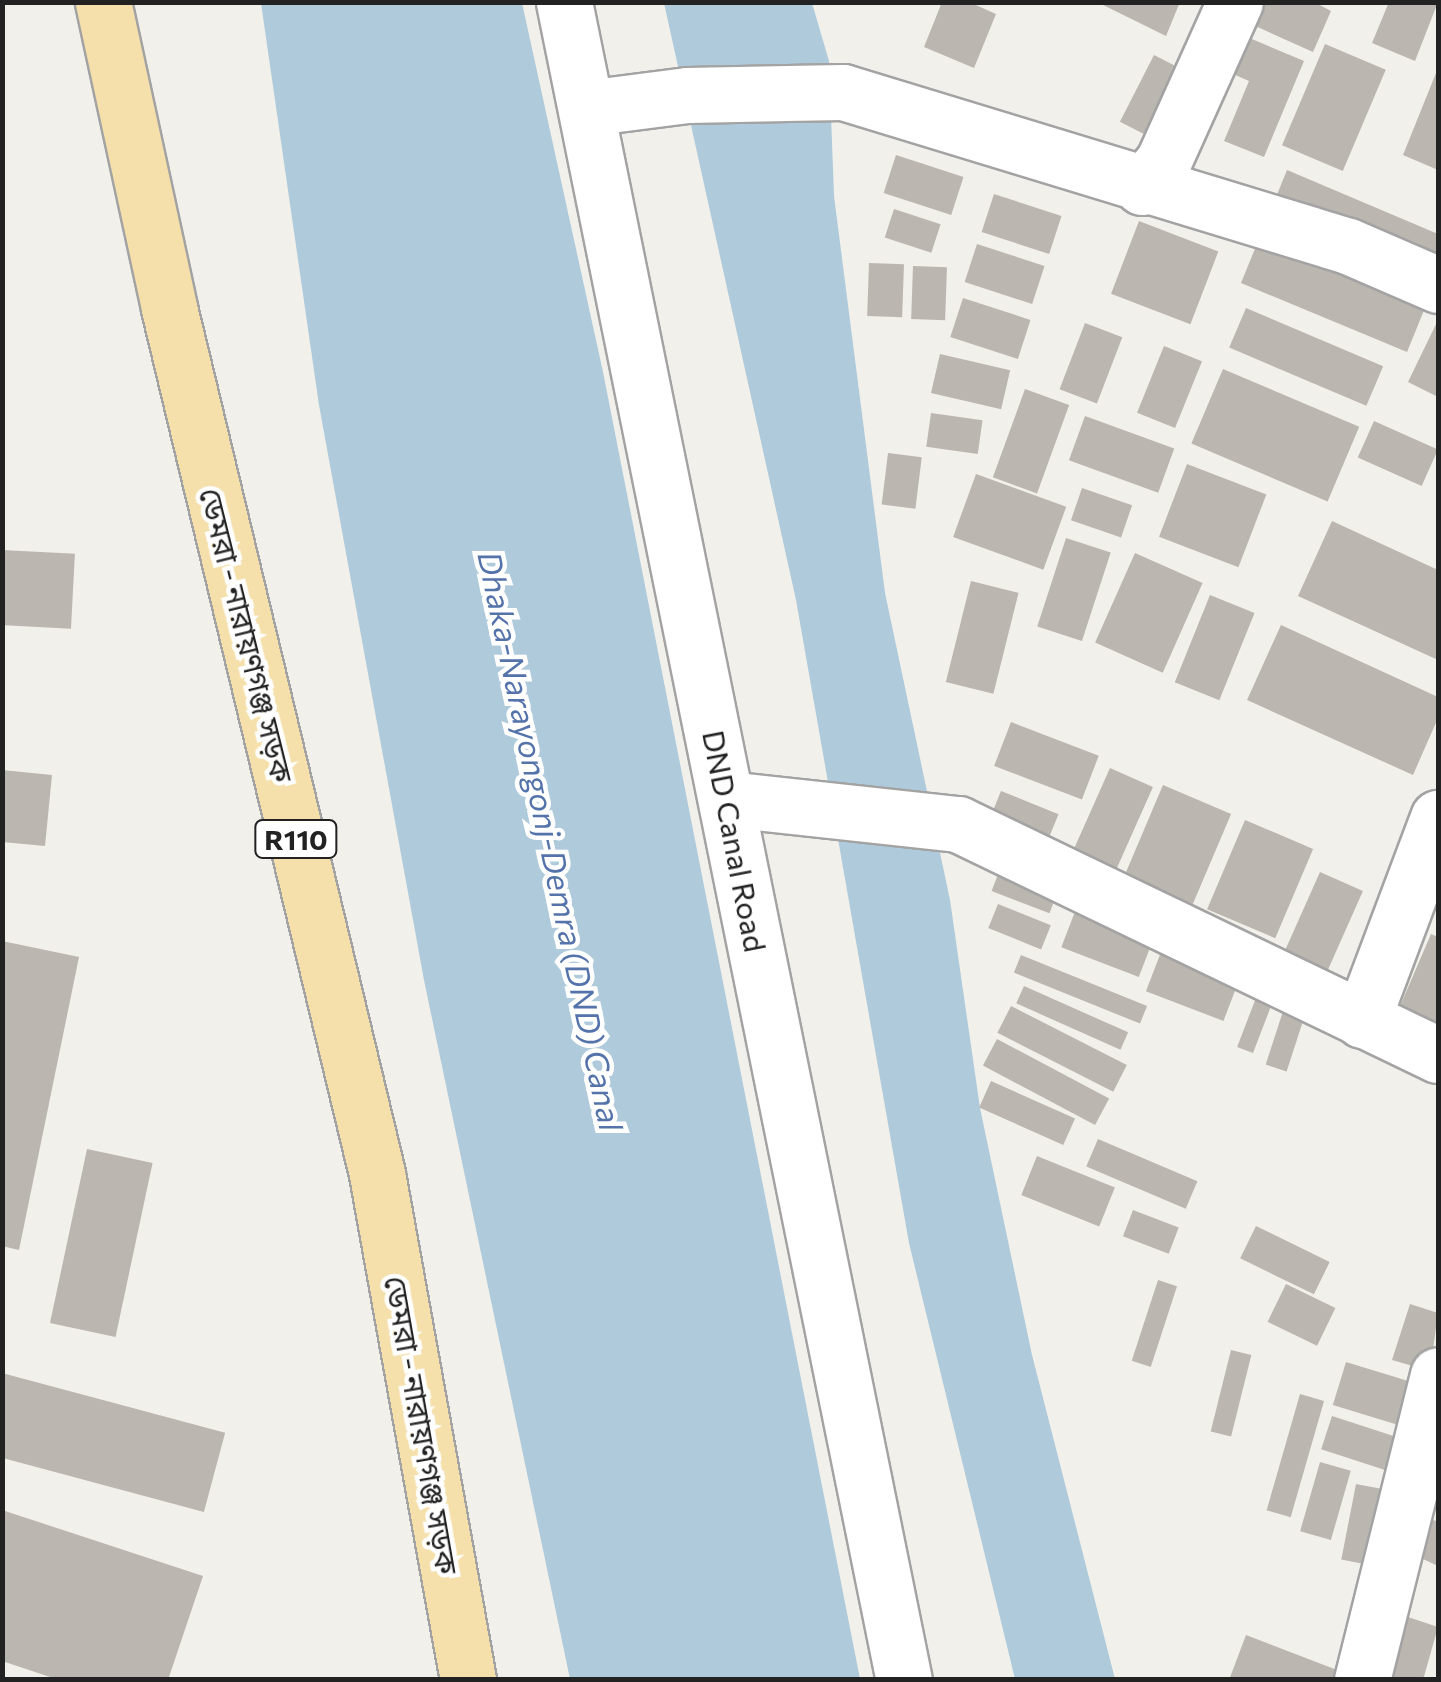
<!DOCTYPE html>
<html>
<head>
<meta charset="utf-8">
<style>
  body { margin:0 }
  #map { position:relative; width:1441px; height:1682px; overflow:hidden; background:#f1f0ea; font-family:Commissioner,"Noto Sans Bengali",sans-serif }
  div>[style] { position:absolute }
  .water>* { inset:0; background:#aecadb }
  .building>* { inset:0; background:#bbb6af; transform-origin:0 0 }
  .roads { filter:drop-shadow(2px 0 #a3a3a3) drop-shadow(-2px 0 #a3a3a3) drop-shadow(0 2px #a3a3a3) drop-shadow(0 -2px #a3a3a3) }
  .minor>* { height:55px; margin:-27.5px; padding:0 27.5px; transform-origin:27.5px; border-radius:27.5px; background:#fff }
  .major>* { height:55px; margin:-27.5px; padding:0 27.5px; transform-origin:27.5px; border-radius:27.5px; background:#f5e0ab }
  span { translate:-50% -50%; white-space:nowrap; text-align:center; line-height:1.15; -webkit-text-stroke:9px #fff; paint-order:stroke }
  .shield-label span { padding:2px 8px; background:#fff; border:2px solid; border-radius:8px; -webkit-text-stroke-width:0 }
  .shield-label { font-size:28px; color:#222; font-weight:700 }
  .street-label { font-size:30px; color:#222 }
  .water-label { font-size:32px; color:#5573ab; font-style:italic }
  .frame { position:absolute; inset:0; border:5px solid #222; pointer-events:none }
</style>
</head>
<body>
<div id="map">
  <div class="water">
    <div style="clip-path:polygon(261px 3px,522px 3px,603px 372px,860px 1679px,570px 1679px,424px 980px,319px 405px)"></div>
    <div style="clip-path:polygon(664px 3px,812px 3px,829px 61px,834px 196px,885px 593px,950px 900px,980px 1108px,1032px 1355px,1115px 1679px,1015px 1679px,909px 1243px,796px 600px)"></div>
  </div>
  <div class="building">
    <div style="clip-path:polygon(942px 2px,969px 2px,996px 14px,974px 68px,924px 47px)"></div>
    <div style="clip-path:polygon(1097px 2px,1180px 2px,1166px 36px)"></div>
    <div style="clip-path:polygon(1252px 2px,1314px 2px,1331px 11px,1313px 52px,1244px 21px)"></div>
    <div style="clip-path:polygon(1389px 2px,1438px 2px,1415px 61px,1372px 43px)"></div>
    <div style="clip-path:polygon(1240px 34px,1304px 61px,1264px 157px,1224px 141px,1249px 81px,1224px 70px)"></div>
    <div style="left:1325px;top:44px;width:66px;height:110px;rotate:23deg"></div>
    <div style="left:1154px;top:55px;width:46px;height:75px;rotate:27deg"></div>
    <div style="clip-path:polygon(1438px 68px,1438px 170px,1403px 155px)"></div>
    <div style="left:896px;top:155px;width:71px;height:40px;rotate:18deg"></div>
    <div style="clip-path:polygon(1287px 170px,1438px 234px,1438px 276px,1407px 352px,1241px 283px)"></div>
    <div style="left:994px;top:194px;width:71px;height:40px;rotate:18deg"></div>
    <div style="left:894px;top:209px;width:49px;height:30px;rotate:18deg"></div>
    <div style="left:1139px;top:221px;width:85px;height:78px;rotate:21deg"></div>
    <div style="left:977px;top:244px;width:71px;height:40px;rotate:18deg"></div>
    <div style="left:869px;top:263px;width:35px;height:53px;rotate:2deg"></div>
    <div style="left:913px;top:266px;width:34px;height:53px;rotate:2deg"></div>
    <div style="left:963px;top:298px;width:71px;height:41px;rotate:18deg"></div>
    <div style="left:1246px;top:308px;width:149px;height:43px;rotate:23deg"></div>
    <div style="clip-path:polygon(1438px 320px,1438px 397px,1408px 382px)"></div>
    <div style="left:1085px;top:323px;width:40px;height:71px;rotate:21deg"></div>
    <div style="left:1164px;top:346px;width:41px;height:72px;rotate:22deg"></div>
    <div style="left:940px;top:354px;width:72px;height:40px;rotate:13deg"></div>
    <div style="left:1223px;top:369px;width:148px;height:81px;rotate:23deg"></div>
    <div style="left:1025px;top:389px;width:47px;height:94px;rotate:20deg"></div>
    <div style="left:931px;top:413px;width:52px;height:34px;rotate:8deg"></div>
    <div style="left:1085px;top:416px;width:95px;height:47px;rotate:20deg"></div>
    <div style="left:1374px;top:421px;width:70px;height:40px;rotate:24deg"></div>
    <div style="left:888px;top:453px;width:34px;height:52px;rotate:7deg"></div>
    <div style="left:1187px;top:464px;width:85px;height:78px;rotate:21deg"></div>
    <div style="left:976px;top:474px;width:96px;height:67px;rotate:20deg"></div>
    <div style="left:1082px;top:488px;width:53px;height:34px;rotate:19deg"></div>
    <div style="clip-path:polygon(1332px 521px,1438px 570px,1438px 660px,1298px 596px)"></div>
    <div style="left:1066px;top:538px;width:47px;height:93px;rotate:18deg"></div>
    <div style="left:2px;top:550px;width:73px;height:75px;rotate:3deg"></div>
    <div style="left:1135px;top:553px;width:74px;height:98px;rotate:24deg"></div>
    <div style="left:971px;top:581px;width:49px;height:104px;rotate:14deg"></div>
    <div style="left:1210px;top:595px;width:48px;height:94px;rotate:22deg"></div>
    <div style="clip-path:polygon(1281px 625px,1438px 697px,1438px 718px,1413px 775px,1247px 700px)"></div>
    <div style="left:1011px;top:722px;width:94px;height:47px;rotate:21deg"></div>
    <div style="left:1110px;top:768px;width:47px;height:94px;rotate:24deg"></div>
    <div style="clip-path:polygon(2px 770px,52px 775px,45px 846px,2px 842px)"></div>
    <div style="left:1163px;top:785px;width:74px;height:98px;rotate:23deg"></div>
    <div style="left:1001px;top:791px;width:62px;height:29px;rotate:22deg"></div>
    <div style="left:1245px;top:820px;width:74px;height:97px;rotate:23deg"></div>
    <div style="left:1002px;top:864px;width:62px;height:29px;rotate:21deg"></div>
    <div style="left:1320px;top:872px;width:47px;height:95px;rotate:24deg"></div>
    <div style="left:998px;top:904px;width:57px;height:26px;rotate:22deg"></div>
    <div style="left:1076px;top:909px;width:83px;height:41px;rotate:21deg"></div>
    <div style="clip-path:polygon(1431px 934px,1438px 937px,1438px 1034px,1394px 1020px)"></div>
    <div style="clip-path:polygon(2px 941px,79px 957px,19px 1250px,2px 1246px)"></div>
    <div style="left:1161px;top:952px;width:83px;height:42px;rotate:21deg"></div>
    <div style="left:1021px;top:955px;width:136px;height:19px;rotate:22deg"></div>
    <div style="left:1024px;top:986px;width:114px;height:19px;rotate:24deg"></div>
    <div style="left:1259px;top:990px;width:17px;height:61px;rotate:21deg"></div>
    <div style="left:1287px;top:999px;width:22px;height:69px;rotate:18deg"></div>
    <div style="left:1011px;top:1006px;width:130px;height:30px;rotate:27deg"></div>
    <div style="left:997px;top:1039px;width:127px;height:30px;rotate:28deg"></div>
    <div style="left:991px;top:1081px;width:92px;height:29px;rotate:24deg"></div>
    <div style="left:1098px;top:1139px;width:108px;height:30px;rotate:23deg"></div>
    <div style="left:87px;top:1149px;width:67px;height:178px;rotate:12deg"></div>
    <div style="left:1037px;top:1156px;width:84px;height:42px;rotate:22deg"></div>
    <div style="left:1133px;top:1210px;width:49px;height:28px;rotate:21deg"></div>
    <div style="left:1256px;top:1226px;width:82px;height:36px;rotate:26deg"></div>
    <div style="left:1158px;top:1280px;width:20px;height:85px;rotate:18deg"></div>
    <div style="left:1286px;top:1284px;width:55px;height:42px;rotate:26deg"></div>
    <div style="clip-path:polygon(1410px 1304px,1438px 1313px,1430px 1371px,1392px 1360px)"></div>
    <div style="left:1231px;top:1350px;width:21px;height:84px;rotate:14deg"></div>
    <div style="left:1346px;top:1362px;width:77px;height:45px;rotate:17deg"></div>
    <div style="left:2px;top:1373px;width:231px;height:82px;rotate:15deg"></div>
    <div style="left:1300px;top:1394px;width:25px;height:121px;rotate:16deg"></div>
    <div style="left:1332px;top:1416px;width:80px;height:35px;rotate:18deg"></div>
    <div style="left:1320px;top:1462px;width:32px;height:72px;rotate:16deg"></div>
    <div style="left:1356px;top:1484px;width:36px;height:77px;rotate:11deg"></div>
    <div style="clip-path:polygon(2px 1510px,203px 1576px,168px 1680px,59px 1680px,2px 1661px)"></div>
    <div style="clip-path:polygon(1411px 1510px,1438px 1522px,1438px 1566px,1395px 1546px)"></div>
    <div style="clip-path:polygon(1399px 1614px,1438px 1627px,1423px 1680px,1377px 1680px)"></div>
    <div style="clip-path:polygon(1246px 1635px,1363px 1680px,1229px 1680px)"></div>
  </div>
  <div class="roads">
    <div class="minor">
      <div style="left:564px;top:2px;width:1712px;rotate:78.55deg"></div>
      <div style="left:586px;top:108px;width:102px;rotate:-7.3deg"></div>
      <div style="left:687px;top:95px;width:156px;rotate:-1.1deg"></div>
      <div style="left:843px;top:92px;width:528px;rotate:16.96deg"></div>
      <div style="left:1348px;top:246px;width:98px;rotate:23.4deg"></div>
      <div style="left:1142px;top:187px;width:33px;rotate:-50deg"></div>
      <div style="left:1163px;top:162px;width:175px;rotate:-65.8deg"></div>
      <div style="left:727px;top:799px;width:232px;rotate:6.2deg"></div>
      <div style="left:958px;top:824px;width:533px;rotate:25.7deg"></div>
      <div style="left:1362px;top:1020px;width:216px;rotate:-69.4deg"></div>
      <div style="left:1362px;top:1680px;width:314px;rotate:-76deg"></div>
    </div>
    <div class="major">
      <div style="left:103px;top:2px;width:313px;rotate:77.8deg"></div>
      <div style="left:169px;top:308px;width:891px;rotate:76.49deg"></div>
      <div style="left:377px;top:1174px;width:514px;rotate:79.8deg"></div>
    </div>
  </div>
  <div class="shield-label">
    <span style="left:296px;top:839px">R110</span>
  </div>
  <div class="street-label">
    <span style="left:247px;top:635px;rotate:76deg">ডেমরা - নারায়ণগঞ্জ সড়ক</span>
    <span style="left:735px;top:841px;rotate:79deg">DND Canal Road</span>
    <span style="left:422px;top:1425px;rotate:80deg">ডেমরা - নারায়ণগঞ্জ সড়ক</span>
  </div>
  <div class="water-label">
    <span style="left:551px;top:841px;rotate:78deg">Dhaka-Narayongonj-Demra (DND) Canal</span>
  </div>
  <div class="frame"></div>
</div>
</body>
</html>
